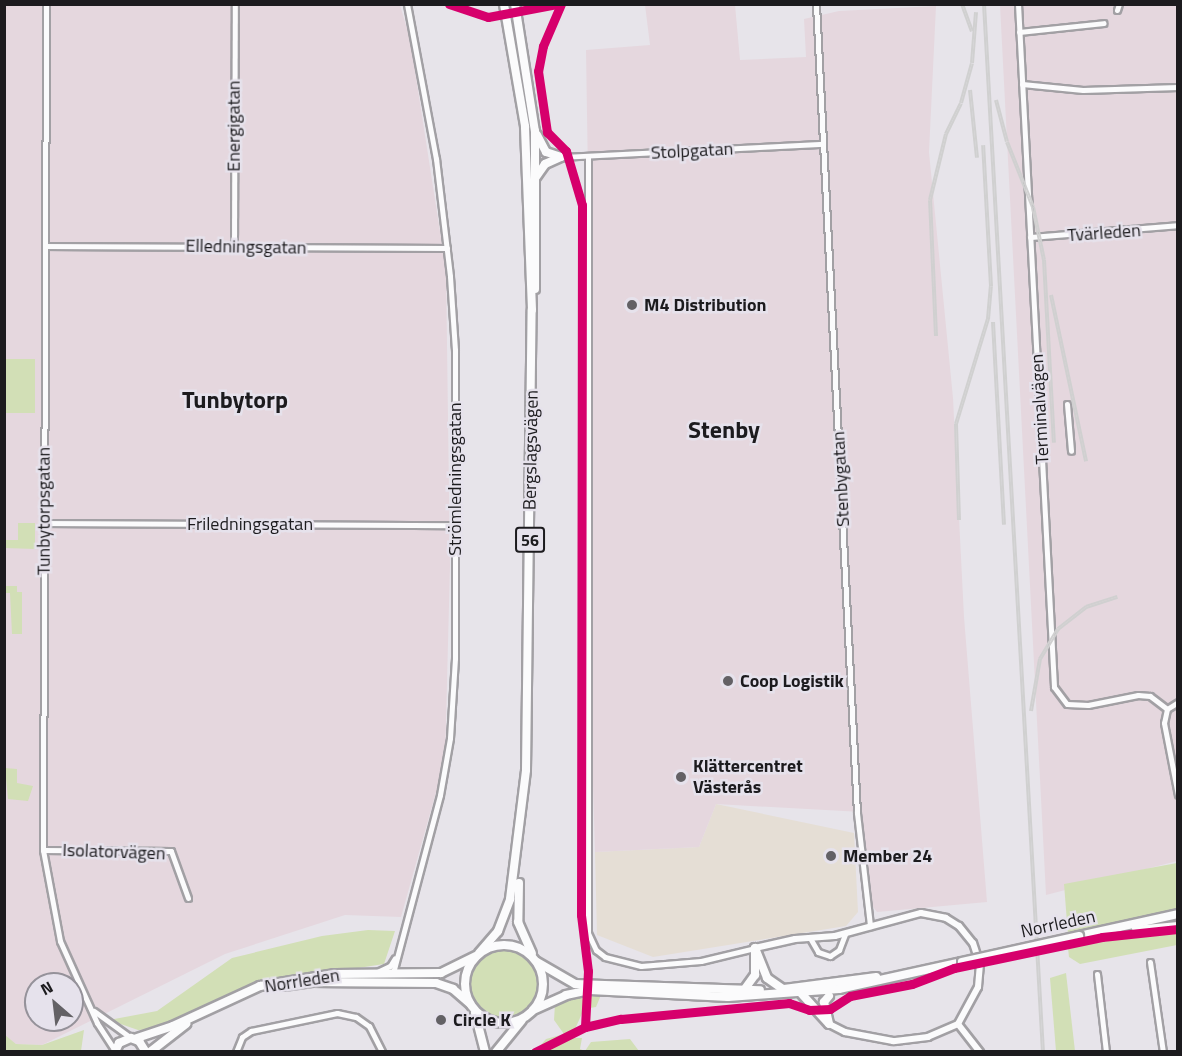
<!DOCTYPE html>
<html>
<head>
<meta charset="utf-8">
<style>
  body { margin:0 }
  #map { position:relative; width:1182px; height:1056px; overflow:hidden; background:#e7e4ea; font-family:"Titillium Web",sans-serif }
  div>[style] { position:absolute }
  .commercial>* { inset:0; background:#e5ded5 }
  .industrial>* { inset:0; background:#e5d7de }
  .green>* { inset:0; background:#d2dfb6; transform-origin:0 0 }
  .round { border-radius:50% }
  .roads { filter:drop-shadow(2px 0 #a2a0a4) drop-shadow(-2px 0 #a2a0a4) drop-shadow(0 2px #a2a0a4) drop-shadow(0 -2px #a2a0a4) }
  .minor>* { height:5px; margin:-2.5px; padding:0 2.5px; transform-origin:2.5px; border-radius:2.5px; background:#fbfbfc }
  .tertiary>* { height:6px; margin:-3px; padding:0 3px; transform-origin:3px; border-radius:3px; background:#fbfbfc }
  .secondary>* { height:8px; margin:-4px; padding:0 4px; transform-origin:4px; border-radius:4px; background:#fbfbfc }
  .trunk>* { height:8px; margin:-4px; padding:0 4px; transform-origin:4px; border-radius:4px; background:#fbfbfc }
  .trunk>.ring { margin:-4px; padding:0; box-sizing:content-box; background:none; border:8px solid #fbfbfc; border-radius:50% }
  .rail>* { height:4px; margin-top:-2px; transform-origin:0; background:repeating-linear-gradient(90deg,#e6e2ec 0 4.5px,#d0d0d0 0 9px); box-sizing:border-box; border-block:2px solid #d0d0d0 }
  .bridges { filter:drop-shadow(2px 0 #a2a0a4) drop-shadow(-2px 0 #a2a0a4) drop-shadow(0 2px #a2a0a4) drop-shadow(0 -2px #a2a0a4) }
  .secondary-bridge>* { height:8px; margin:-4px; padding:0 4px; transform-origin:4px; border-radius:4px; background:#fbfbfc }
  .cycleway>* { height:9px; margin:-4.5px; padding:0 4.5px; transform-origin:4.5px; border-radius:4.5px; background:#d6006c }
  .dots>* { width:16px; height:16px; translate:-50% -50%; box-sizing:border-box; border:3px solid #e6e2ec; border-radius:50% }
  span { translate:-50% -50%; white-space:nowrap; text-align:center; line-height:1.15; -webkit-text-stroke:5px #e6e2ec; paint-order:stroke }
  .shield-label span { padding:2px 4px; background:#e6e2ec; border:2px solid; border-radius:4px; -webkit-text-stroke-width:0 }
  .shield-label { font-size:16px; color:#1c1b1e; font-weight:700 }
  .street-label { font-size:18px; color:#1c1b1e }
  .poi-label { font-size:18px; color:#1c1b1e; font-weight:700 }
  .left { translate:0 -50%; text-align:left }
  .district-label { font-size:24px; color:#1c1b1e; font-weight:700 }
  .frame { position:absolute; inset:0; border:6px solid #1c1b1e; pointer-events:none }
  .north { position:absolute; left:24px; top:972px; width:60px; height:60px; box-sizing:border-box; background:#e6e2ec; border:2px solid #95929a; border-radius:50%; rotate:332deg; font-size:16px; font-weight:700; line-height:24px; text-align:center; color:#1c1b1e }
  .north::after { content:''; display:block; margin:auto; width:21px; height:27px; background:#636165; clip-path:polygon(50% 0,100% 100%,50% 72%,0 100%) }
</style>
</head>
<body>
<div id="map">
  <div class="commercial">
    <div style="clip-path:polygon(716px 804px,854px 833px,858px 912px,846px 926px,653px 957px,597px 935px,595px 852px,699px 847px)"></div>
  </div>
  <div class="industrial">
    <div style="clip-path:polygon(evenodd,4px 5px,400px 5px,410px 39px,446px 270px,450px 566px,445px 760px,401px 917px,345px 915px,225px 954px,42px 1045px,16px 1044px,4px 1035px,4px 5px,36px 984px,72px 984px,72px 1020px,36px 1020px,36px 984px)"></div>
    <div style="clip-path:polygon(645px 5px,735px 5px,740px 60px,806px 57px,804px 19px,839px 11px,936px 6px,929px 152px,953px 398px,964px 617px,987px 902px,877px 912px,870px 903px,862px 812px,716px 804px,699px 847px,595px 852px,589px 648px,593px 494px,586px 50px,650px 45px)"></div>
    <div style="clip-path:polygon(1000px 5px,1177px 5px,1177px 861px,1046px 895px)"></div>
  </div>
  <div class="green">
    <div style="left:35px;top:359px;width:54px;height:30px;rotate:90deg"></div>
    <div style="clip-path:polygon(18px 523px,35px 523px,35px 549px,5px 548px,5px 540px,18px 540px)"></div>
    <div style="clip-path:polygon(5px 586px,17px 586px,17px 592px,22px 592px,22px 634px,12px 634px,10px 593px,5px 593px)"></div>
    <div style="clip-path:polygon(5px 768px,17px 769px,17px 783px,33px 786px,28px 801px,8px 799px)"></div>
    <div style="clip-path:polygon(1177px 863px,1177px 910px,1068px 935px,1064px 884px)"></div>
    <div style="clip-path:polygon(1177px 929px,1177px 945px,1080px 964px,1069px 957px,1068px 948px)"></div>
    <div style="clip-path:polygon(368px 930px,395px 931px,384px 964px,261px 983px,156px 1029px,138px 1030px,109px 1020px,157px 1011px,232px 958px,322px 936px)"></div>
    <div class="round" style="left:469px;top:948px;width:70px;height:70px"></div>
    <div style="clip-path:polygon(1066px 973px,1075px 1051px,1056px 1051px,1050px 978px)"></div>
    <div style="clip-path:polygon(601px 995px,596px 1007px,584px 1009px,571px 1038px,582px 1038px,580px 1049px,585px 1051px,591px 1042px,630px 1039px,639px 1051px,535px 1052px,546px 1039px,564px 1034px,554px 1020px,555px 1004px,575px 996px)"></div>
    <div style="clip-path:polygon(84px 1030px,81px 1051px,5px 1051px,5px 1035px,16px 1044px,42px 1045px)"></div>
  </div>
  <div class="roads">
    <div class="minor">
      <div style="left:46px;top:4px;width:846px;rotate:90.2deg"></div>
      <div style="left:43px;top:850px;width:93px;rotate:79.4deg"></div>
      <div style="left:60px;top:941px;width:90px;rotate:65.7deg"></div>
      <div style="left:97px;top:1023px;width:33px;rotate:57deg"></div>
      <div style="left:816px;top:4px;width:810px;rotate:87.1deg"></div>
      <div style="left:857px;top:813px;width:114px;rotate:83.4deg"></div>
      <div style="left:1018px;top:4px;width:684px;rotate:86.98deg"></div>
      <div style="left:1054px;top:687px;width:21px;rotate:53deg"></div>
      <div style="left:1067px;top:704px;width:21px;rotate:3deg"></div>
      <div style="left:1088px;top:705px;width:51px;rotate:-11.3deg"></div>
      <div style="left:1138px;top:695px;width:12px;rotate:5deg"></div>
      <div style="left:1150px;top:696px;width:21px;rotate:37deg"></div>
      <div style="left:1117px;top:10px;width:6px;rotate:-72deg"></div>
      <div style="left:1019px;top:32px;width:85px;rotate:-6deg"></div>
      <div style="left:1022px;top:84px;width:61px;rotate:5.6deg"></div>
      <div style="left:1083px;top:90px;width:95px;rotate:-1.8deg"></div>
      <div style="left:561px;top:157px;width:261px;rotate:-2.9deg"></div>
      <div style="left:588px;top:157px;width:776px;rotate:90deg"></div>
      <div style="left:588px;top:933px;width:19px;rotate:65deg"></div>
      <div style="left:596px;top:950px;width:11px;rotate:38deg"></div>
      <div style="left:605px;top:957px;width:37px;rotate:14deg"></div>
      <div style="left:641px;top:966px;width:60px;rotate:-4.8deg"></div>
      <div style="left:701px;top:961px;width:56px;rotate:-13.5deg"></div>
      <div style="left:1030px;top:237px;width:148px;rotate:-4.6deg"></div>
      <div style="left:45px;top:246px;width:402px;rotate:0.3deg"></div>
      <div style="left:234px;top:247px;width:243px;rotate:-89.8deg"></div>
      <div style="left:1067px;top:404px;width:47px;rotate:85.1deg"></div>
      <div style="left:45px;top:523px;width:410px;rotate:0.3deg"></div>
      <div style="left:1167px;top:709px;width:14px;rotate:102deg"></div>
      <div style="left:1164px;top:723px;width:73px;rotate:79deg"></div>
      <div style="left:1167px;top:709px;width:13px;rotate:-32deg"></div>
      <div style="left:43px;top:850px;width:128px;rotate:0.4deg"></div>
      <div style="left:171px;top:851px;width:50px;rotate:70.1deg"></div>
      <div style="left:1134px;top:928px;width:44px;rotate:-5.2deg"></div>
      <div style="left:810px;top:938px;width:16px;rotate:60deg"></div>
      <div style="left:818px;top:952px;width:13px;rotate:18deg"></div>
      <div style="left:830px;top:956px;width:11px;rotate:-34deg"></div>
      <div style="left:839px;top:950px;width:17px;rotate:-69deg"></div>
      <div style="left:1150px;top:962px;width:91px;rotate:81.8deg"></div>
      <div style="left:377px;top:972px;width:14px;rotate:-25deg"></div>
      <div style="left:390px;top:966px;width:9px;rotate:-58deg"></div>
      <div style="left:393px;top:973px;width:184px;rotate:-75.2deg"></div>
      <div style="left:440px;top:795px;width:58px;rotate:-80deg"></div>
      <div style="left:450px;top:738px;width:80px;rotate:-86.4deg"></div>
      <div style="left:455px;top:658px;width:308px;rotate:-90deg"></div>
      <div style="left:455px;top:350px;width:74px;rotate:-93.9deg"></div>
      <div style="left:450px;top:276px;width:118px;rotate:-96.8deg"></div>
      <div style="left:436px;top:159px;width:158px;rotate:-100.6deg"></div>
      <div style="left:1097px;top:974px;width:79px;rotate:83.4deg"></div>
      <div style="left:94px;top:1011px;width:46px;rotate:36.1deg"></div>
      <div style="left:236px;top:1052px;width:16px;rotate:-68deg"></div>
      <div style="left:242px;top:1037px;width:11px;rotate:-34deg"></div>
      <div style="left:251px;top:1031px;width:88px;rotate:-11.8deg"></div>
      <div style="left:337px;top:1013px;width:19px;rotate:12deg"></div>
      <div style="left:356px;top:1017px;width:16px;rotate:35deg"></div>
      <div style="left:369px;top:1026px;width:29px;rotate:63deg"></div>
    </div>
    <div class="tertiary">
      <div style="left:755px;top:948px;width:41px;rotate:-12.7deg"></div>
      <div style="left:795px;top:939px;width:40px;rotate:-4.3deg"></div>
      <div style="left:835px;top:936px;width:89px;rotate:-15deg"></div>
      <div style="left:921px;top:913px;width:25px;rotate:11deg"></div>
      <div style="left:946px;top:918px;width:15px;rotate:32deg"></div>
      <div style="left:959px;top:926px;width:22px;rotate:51deg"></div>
      <div style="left:973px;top:943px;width:22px;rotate:72deg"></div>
      <div style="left:980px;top:964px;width:23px;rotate:95deg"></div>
      <div style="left:978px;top:987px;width:42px;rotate:118.4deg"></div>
      <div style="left:958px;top:1024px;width:33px;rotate:157deg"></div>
      <div style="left:928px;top:1037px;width:35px;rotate:173deg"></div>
      <div style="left:893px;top:1041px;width:49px;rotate:-169.4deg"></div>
      <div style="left:845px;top:1032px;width:18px;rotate:-153deg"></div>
      <div style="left:958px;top:1024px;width:36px;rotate:52deg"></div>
    </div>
    <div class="secondary">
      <div style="left:1079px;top:936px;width:101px;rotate:-12.5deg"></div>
      <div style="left:755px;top:948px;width:32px;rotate:68deg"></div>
      <div style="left:767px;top:978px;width:19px;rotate:35deg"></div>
      <div style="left:537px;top:962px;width:44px;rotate:30.1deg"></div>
      <div style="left:575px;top:984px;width:185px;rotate:1.9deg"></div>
      <div style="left:284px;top:986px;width:28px;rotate:-8deg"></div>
      <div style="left:312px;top:982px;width:124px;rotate:0.5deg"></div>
      <div style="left:436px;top:983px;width:18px;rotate:19deg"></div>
      <div style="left:453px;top:989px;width:23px;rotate:41deg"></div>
      <div style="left:784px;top:989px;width:93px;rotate:-7.4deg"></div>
      <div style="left:744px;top:990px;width:19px;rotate:-54deg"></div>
      <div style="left:755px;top:975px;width:27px;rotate:-90deg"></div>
      <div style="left:800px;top:992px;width:43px;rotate:47.8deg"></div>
      <div style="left:829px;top:996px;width:8px;rotate:130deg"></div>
      <div style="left:824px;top:1002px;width:22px;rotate:77deg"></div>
      <div style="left:533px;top:1010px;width:36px;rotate:-24deg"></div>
      <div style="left:566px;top:995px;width:25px;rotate:-12deg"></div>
      <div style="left:590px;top:990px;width:138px;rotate:2.9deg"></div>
      <div style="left:728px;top:997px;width:111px;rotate:-4.1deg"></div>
      <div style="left:839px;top:989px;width:126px;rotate:-12.4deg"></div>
      <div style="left:134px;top:1039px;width:41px;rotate:-18.4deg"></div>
      <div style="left:173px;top:1026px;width:96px;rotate:-24.7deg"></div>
      <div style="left:260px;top:986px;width:76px;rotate:-9.1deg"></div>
      <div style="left:335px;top:974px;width:106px;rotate:-0.5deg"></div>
      <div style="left:441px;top:973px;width:39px;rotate:-26deg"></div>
      <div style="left:115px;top:1052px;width:10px;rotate:-66deg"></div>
      <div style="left:119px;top:1043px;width:13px;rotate:-23deg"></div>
      <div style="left:131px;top:1038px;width:9px;rotate:21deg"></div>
      <div style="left:139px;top:1041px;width:13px;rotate:58deg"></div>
      <div style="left:150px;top:1052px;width:46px;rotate:-37.9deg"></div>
    </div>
    <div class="trunk">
      <div style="left:515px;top:4px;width:129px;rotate:81.1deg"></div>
      <div style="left:535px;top:131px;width:158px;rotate:90deg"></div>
      <div style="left:537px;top:135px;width:19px;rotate:62deg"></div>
      <div style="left:546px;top:152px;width:16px;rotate:18deg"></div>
      <div style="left:536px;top:177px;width:16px;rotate:-55deg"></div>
      <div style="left:545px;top:164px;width:17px;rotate:-24deg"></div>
      <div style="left:519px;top:883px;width:39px;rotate:91deg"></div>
      <div style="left:518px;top:922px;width:34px;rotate:66deg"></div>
      <div class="ring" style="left:465px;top:945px;width:70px;height:70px"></div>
      <div style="left:479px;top:953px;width:29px;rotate:-49deg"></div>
      <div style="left:498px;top:931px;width:34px;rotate:-69deg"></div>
      <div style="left:510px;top:899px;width:130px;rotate:-82.9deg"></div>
      <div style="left:526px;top:770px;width:460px;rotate:-89.3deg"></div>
      <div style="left:532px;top:310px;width:184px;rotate:-92.2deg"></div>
      <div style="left:525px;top:126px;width:124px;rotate:-99.8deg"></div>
      <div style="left:475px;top:1013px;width:40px;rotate:75.6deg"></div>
      <div style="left:496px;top:1052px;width:41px;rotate:-50.9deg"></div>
    </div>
  </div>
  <div class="rail">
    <div style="left:962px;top:4px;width:29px;rotate:70deg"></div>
    <div style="left:984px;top:4px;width:1050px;rotate:86.78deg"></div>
    <div style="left:970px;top:90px;width:68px;rotate:84.1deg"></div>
    <div style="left:996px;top:100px;width:43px;rotate:75.3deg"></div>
    <div style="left:1007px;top:142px;width:70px;rotate:68.2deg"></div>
    <div style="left:1033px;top:207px;width:54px;rotate:78.3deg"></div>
    <div style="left:1044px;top:260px;width:183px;rotate:86.9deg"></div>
    <div style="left:1051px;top:295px;width:170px;rotate:78.1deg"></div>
    <div style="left:993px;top:322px;width:203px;rotate:86.9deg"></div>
    <div style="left:936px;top:336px;width:136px;rotate:-92.5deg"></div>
    <div style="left:930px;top:200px;width:68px;rotate:-76.4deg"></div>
    <div style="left:946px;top:134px;width:34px;rotate:-64deg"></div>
    <div style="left:961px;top:103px;width:41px;rotate:-74.6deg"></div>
    <div style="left:972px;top:63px;width:51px;rotate:-85.5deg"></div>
    <div style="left:959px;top:520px;width:96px;rotate:-91.8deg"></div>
    <div style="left:956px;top:424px;width:110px;rotate:-73.1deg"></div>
    <div style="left:988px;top:319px;width:33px;rotate:-85deg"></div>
    <div style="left:991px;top:286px;width:141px;rotate:-93.2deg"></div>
    <div style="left:1031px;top:711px;width:53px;rotate:-80.2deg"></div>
    <div style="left:1040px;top:659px;width:35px;rotate:-59deg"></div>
    <div style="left:1058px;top:629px;width:36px;rotate:-38deg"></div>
    <div style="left:1086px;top:607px;width:33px;rotate:-18deg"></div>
  </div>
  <div class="bridges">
    <div class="secondary-bridge">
      <div style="left:962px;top:962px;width:120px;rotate:-12.5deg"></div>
    </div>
  </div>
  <div class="cycleway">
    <div style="left:449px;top:4px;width:41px;rotate:18.4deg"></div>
    <div style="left:488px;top:17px;width:70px;rotate:-10.7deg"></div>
    <div style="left:561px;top:4px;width:46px;rotate:113.2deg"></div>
    <div style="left:543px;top:46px;width:25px;rotate:101deg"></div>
    <div style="left:538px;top:71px;width:62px;rotate:81.6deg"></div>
    <div style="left:547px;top:132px;width:27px;rotate:45deg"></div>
    <div style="left:566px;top:151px;width:56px;rotate:73.5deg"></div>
    <div style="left:582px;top:205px;width:710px;rotate:90.08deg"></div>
    <div style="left:581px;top:915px;width:56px;rotate:82.9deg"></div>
    <div style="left:588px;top:971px;width:56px;rotate:93.1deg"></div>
    <div style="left:535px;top:1052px;width:56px;rotate:-26.6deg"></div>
    <div style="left:585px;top:1027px;width:37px;rotate:-13deg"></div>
    <div style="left:621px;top:1019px;width:169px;rotate:-5.4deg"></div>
    <div style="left:789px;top:1003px;width:21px;rotate:19deg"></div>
    <div style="left:809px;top:1010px;width:21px;rotate:-3deg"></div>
    <div style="left:830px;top:1009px;width:24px;rotate:-33deg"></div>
    <div style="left:850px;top:996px;width:63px;rotate:-11deg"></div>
    <div style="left:912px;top:984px;width:45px;rotate:-20.9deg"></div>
    <div style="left:954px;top:968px;width:151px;rotate:-11.8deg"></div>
    <div style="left:1102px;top:937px;width:76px;rotate:-6deg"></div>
  </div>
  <div class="dots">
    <div style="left:632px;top:305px;background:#636165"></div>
    <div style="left:728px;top:681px;background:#636165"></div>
    <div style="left:681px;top:777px;background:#636165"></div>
    <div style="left:831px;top:856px;background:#636165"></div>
    <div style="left:441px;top:1020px;background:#636165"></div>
  </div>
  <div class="shield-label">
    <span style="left:530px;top:540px">56</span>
  </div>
  <div class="street-label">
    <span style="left:234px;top:126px;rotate:-90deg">Energigatan</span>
    <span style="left:692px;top:151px;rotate:-3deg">Stolpgatan</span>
    <span style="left:1104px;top:233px;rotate:-4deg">Tvärleden</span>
    <span style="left:246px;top:247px;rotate:1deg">Elledningsgatan</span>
    <span style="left:1040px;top:409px;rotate:-93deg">Terminalvägen</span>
    <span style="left:531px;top:450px;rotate:-89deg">Bergslagsvägen</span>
    <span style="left:455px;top:479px;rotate:-90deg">Strömledningsgatan</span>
    <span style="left:841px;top:479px;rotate:-93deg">Stenbygatan</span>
    <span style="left:44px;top:511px;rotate:-90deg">Tunbytorpsgatan</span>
    <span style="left:250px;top:524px">Friledningsgatan</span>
    <span style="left:114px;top:852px;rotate:2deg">Isolatorvägen</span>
    <span style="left:1058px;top:924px;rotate:-12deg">Norrleden</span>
    <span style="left:302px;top:981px;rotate:-9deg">Norrleden</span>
  </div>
  <div class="poi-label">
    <span class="left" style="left:644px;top:305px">M4 Distribution</span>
    <span class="left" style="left:740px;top:681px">Coop Logistik</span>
    <span class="left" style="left:693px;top:777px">Klättercentret<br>Västerås</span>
    <span class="left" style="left:843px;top:856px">Member 24</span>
    <span class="left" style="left:453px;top:1020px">Circle K</span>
  </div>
  <div class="district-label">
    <span style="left:235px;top:400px">Tunbytorp</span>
    <span style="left:724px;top:430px">Stenby</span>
  </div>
  <div class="frame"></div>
  <div class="north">N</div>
</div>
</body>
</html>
